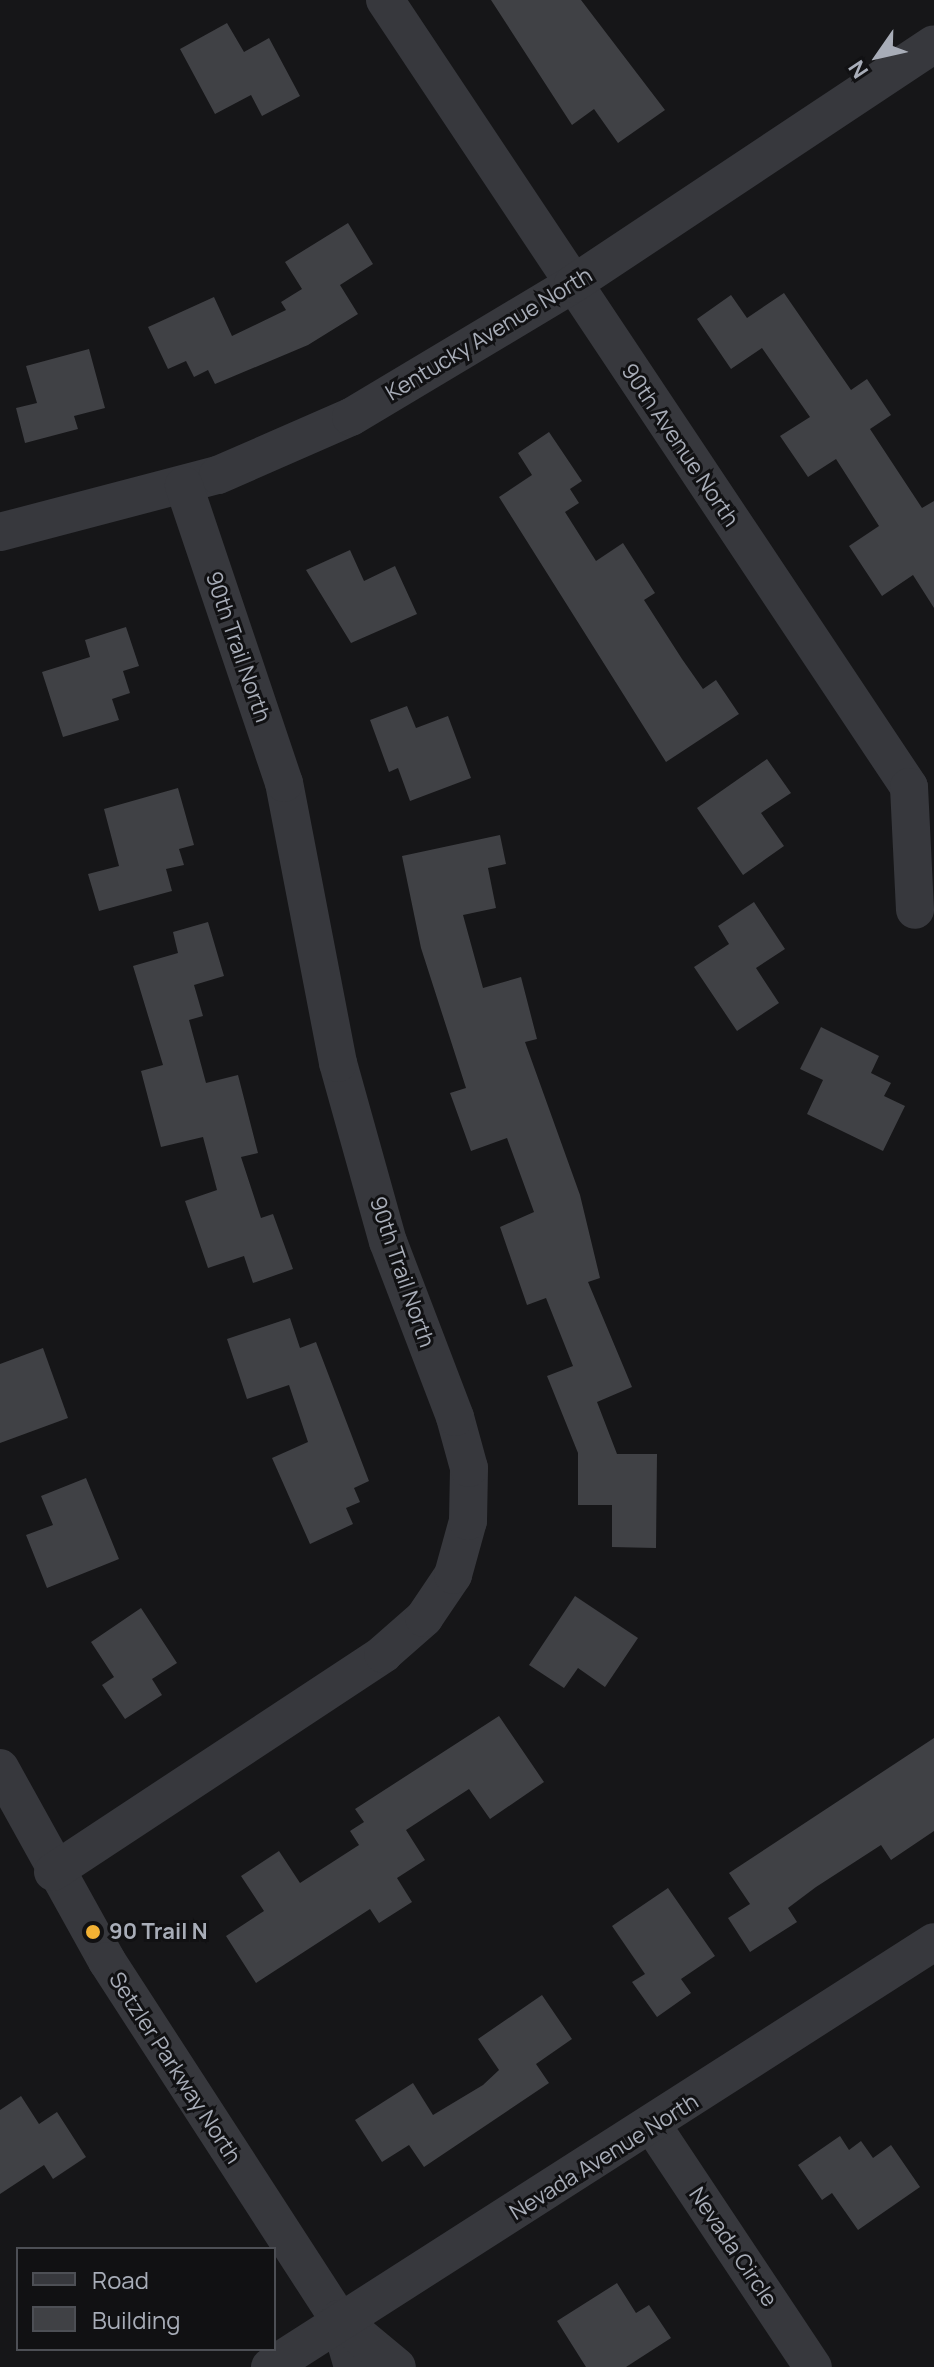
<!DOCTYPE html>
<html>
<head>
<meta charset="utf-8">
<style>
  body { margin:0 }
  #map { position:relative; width:934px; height:2367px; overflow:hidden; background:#161618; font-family:Manrope,sans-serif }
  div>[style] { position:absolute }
  .building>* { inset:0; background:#404145 }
  .minor>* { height:38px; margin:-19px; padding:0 19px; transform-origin:19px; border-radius:19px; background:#37383d }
  .dots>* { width:22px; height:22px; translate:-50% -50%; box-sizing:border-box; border:4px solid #111113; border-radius:50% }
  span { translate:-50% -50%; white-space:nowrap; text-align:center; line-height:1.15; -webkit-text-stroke:6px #111113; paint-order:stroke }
  .street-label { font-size:22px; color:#a8adb8 }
  .poi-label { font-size:22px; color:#a8adb8; font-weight:700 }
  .left { translate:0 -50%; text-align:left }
  .legend { position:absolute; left:16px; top:2247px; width:260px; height:104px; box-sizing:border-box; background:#111113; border:2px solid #4d4f55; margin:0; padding:10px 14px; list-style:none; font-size:24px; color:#a8adb8 }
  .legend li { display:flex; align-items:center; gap:16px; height:40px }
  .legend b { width:40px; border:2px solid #4d4f55 }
  .north { position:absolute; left:838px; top:16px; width:80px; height:80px; -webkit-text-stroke:6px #111113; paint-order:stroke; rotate:236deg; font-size:22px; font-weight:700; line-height:32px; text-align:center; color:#a8adb8 }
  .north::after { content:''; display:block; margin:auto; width:28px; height:36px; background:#a8adb8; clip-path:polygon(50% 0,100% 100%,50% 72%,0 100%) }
</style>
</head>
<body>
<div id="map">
  <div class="building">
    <div style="clip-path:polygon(491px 0,581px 0,665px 110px,618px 143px,594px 109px,572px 125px)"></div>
    <div style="clip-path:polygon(227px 23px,244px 52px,269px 38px,300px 96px,262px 116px,251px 95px,215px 114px,180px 49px)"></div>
    <div style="clip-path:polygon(348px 223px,373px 264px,340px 285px,358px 314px,308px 345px,215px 384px,208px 370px,194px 377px,186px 361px,168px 369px,148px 327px,214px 297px,232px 336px,286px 310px,281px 302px,302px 289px,285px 262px)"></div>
    <div style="clip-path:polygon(784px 293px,851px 390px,867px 379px,891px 415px,870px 429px,922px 508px,934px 501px,934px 608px,913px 575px,882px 596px,849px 546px,879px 526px,836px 459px,808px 477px,780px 436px,810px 417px,762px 348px,731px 369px,697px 319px,731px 295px,747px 318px)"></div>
    <div style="clip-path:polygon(89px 349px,105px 408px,74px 416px,78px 429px,25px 443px,16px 408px,37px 403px,26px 366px)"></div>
    <div style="clip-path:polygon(549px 432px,582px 481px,570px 489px,579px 503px,565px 512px,596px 561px,623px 543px,655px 593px,644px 600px,682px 659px,703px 689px,716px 680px,739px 714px,666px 762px,499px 497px,532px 475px,518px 453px)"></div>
    <div style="clip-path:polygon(350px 550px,364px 581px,395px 566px,417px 614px,351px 643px,306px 570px)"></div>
    <div style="clip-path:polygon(126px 627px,139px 666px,123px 671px,130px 693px,112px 699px,119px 720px,63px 737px,42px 672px,90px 657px,85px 640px)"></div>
    <div style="clip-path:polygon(407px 706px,416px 728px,448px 716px,471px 778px,410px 801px,398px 768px,389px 772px,370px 720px)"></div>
    <div style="clip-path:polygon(767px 759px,791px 793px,761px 813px,784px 846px,743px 875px,697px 808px)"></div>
    <div style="clip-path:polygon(178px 788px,194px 845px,179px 849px,184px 865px,166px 869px,172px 891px,99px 911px,88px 874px,119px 866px,104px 809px)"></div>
    <div style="clip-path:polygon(500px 835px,506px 864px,488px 868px,496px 908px,463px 915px,483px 988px,521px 977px,537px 1039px,525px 1042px,580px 1195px,600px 1278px,588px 1282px,632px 1387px,597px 1402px,617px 1454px,657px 1454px,656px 1548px,612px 1547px,612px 1505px,578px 1505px,578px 1453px,547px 1376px,573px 1366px,546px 1298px,527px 1305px,500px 1227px,534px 1212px,507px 1138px,471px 1151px,450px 1093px,466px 1088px,421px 948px,402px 856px)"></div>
    <div style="clip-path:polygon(754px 902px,785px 949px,756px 968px,779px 1003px,737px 1031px,694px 967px,729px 944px,718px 926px)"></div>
    <div style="clip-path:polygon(208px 922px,224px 976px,194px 985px,203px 1016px,189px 1020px,206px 1083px,238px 1075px,258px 1153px,241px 1157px,261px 1218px,273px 1214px,293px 1269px,253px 1283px,244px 1256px,208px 1268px,185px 1201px,217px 1190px,203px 1137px,161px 1147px,141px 1071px,163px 1065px,133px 966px,178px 953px,173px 932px)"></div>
    <div style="clip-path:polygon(821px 1027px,879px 1056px,871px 1073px,891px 1083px,884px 1096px,905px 1106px,883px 1151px,807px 1114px,823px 1080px,800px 1069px)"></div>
    <div style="clip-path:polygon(290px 1318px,300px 1348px,316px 1342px,369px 1481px,354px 1488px,360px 1502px,346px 1508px,353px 1524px,310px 1544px,272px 1458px,308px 1442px,289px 1385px,247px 1399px,227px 1339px)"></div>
    <div style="clip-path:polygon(43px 1348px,68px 1418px,0 1443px,0 1364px)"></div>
    <div style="clip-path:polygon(86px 1478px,119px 1559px,47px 1588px,26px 1535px,53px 1525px,41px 1496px)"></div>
    <div style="clip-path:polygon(575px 1596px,638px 1638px,605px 1687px,578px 1668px,564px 1688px,529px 1665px)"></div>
    <div style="clip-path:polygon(141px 1608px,177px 1663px,152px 1679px,162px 1695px,125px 1719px,102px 1685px,114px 1677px,91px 1642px)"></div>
    <div style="clip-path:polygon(499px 1716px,544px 1782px,490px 1819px,469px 1789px,406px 1830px,425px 1860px,397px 1878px,412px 1902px,379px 1923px,370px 1909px,256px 1983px,226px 1936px,264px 1911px,241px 1876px,279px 1851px,300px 1883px,359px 1845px,350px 1831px,364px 1822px,355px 1809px)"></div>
    <div style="clip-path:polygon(934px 1738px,934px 1831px,891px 1860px,881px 1845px,816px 1887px,788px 1908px,797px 1922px,750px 1952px,728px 1918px,750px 1904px,729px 1873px)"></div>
    <div style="clip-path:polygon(668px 1888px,715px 1956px,681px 1979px,691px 1993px,657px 2017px,632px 1982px,645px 1974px,612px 1926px)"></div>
    <div style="clip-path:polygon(542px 1995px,572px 2039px,536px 2064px,549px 2083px,424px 2167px,409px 2145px,382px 2162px,355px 2120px,413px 2083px,433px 2115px,483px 2085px,499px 2070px,478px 2039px)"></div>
    <div style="clip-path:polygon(21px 2096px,39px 2124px,57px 2112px,86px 2157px,53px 2179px,44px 2165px,0 2194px,0 2110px)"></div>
    <div style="clip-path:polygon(840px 2136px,849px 2150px,861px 2141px,873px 2158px,891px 2145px,920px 2187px,858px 2230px,832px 2193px,822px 2200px,798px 2165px)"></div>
    <div style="clip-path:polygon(617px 2283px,636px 2313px,649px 2305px,671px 2338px,626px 2367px,586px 2367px,557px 2321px)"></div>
  </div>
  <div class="minor">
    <div style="left:385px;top:0;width:945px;rotate:56.34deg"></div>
    <div style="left:909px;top:787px;width:123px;rotate:87.2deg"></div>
    <div style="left:0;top:532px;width:225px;rotate:-14.7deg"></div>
    <div style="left:218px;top:475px;width:145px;rotate:-23.6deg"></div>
    <div style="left:351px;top:417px;width:259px;rotate:-30.9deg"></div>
    <div style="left:573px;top:284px;width:433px;rotate:-33.6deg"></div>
    <div style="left:0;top:1768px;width:221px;rotate:61deg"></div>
    <div style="left:107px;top:1961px;width:427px;rotate:57.1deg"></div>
    <div style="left:339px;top:2319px;width:50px;rotate:73.7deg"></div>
    <div style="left:53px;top:1872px;width:396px;rotate:-33.4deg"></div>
    <div style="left:383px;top:1654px;width:55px;rotate:-41.3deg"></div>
    <div style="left:424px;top:1618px;width:52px;rotate:-56deg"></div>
    <div style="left:453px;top:1575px;width:56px;rotate:-74.5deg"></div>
    <div style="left:468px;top:1521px;width:53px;rotate:-88.9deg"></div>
    <div style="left:469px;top:1468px;width:53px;rotate:-105.4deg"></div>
    <div style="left:455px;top:1417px;width:187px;rotate:-110.9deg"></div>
    <div style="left:388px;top:1242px;width:186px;rotate:-105.6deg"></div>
    <div style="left:338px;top:1063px;width:285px;rotate:-100.9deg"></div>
    <div style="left:284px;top:783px;width:314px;rotate:-108.6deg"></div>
    <div style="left:654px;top:2128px;width:287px;rotate:56.4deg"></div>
    <div style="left:339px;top:2319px;width:75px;rotate:39.6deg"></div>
    <div style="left:270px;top:2367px;width:788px;rotate:-32.62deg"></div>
  </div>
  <div class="dots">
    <div style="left:93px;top:1932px;background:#f2b134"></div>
  </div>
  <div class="street-label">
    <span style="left:489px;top:334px;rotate:-31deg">Kentucky Avenue North</span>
    <span style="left:680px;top:445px;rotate:56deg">90th Avenue North</span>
    <span style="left:238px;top:647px;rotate:71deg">90th Trail North</span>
    <span style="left:402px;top:1272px;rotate:71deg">90th Trail North</span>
    <span style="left:175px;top:2068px;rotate:57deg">Setzler Parkway North</span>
    <span style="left:604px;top:2157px;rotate:-32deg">Nevada Avenue North</span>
    <span style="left:733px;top:2247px;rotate:56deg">Nevada Circle</span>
  </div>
  <div class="poi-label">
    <span class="left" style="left:109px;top:1932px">90 Trail N</span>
  </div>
  <ul class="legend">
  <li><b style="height:10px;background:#37383d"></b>Road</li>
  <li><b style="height:22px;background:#404145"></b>Building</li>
  </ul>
  <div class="north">N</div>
</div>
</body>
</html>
